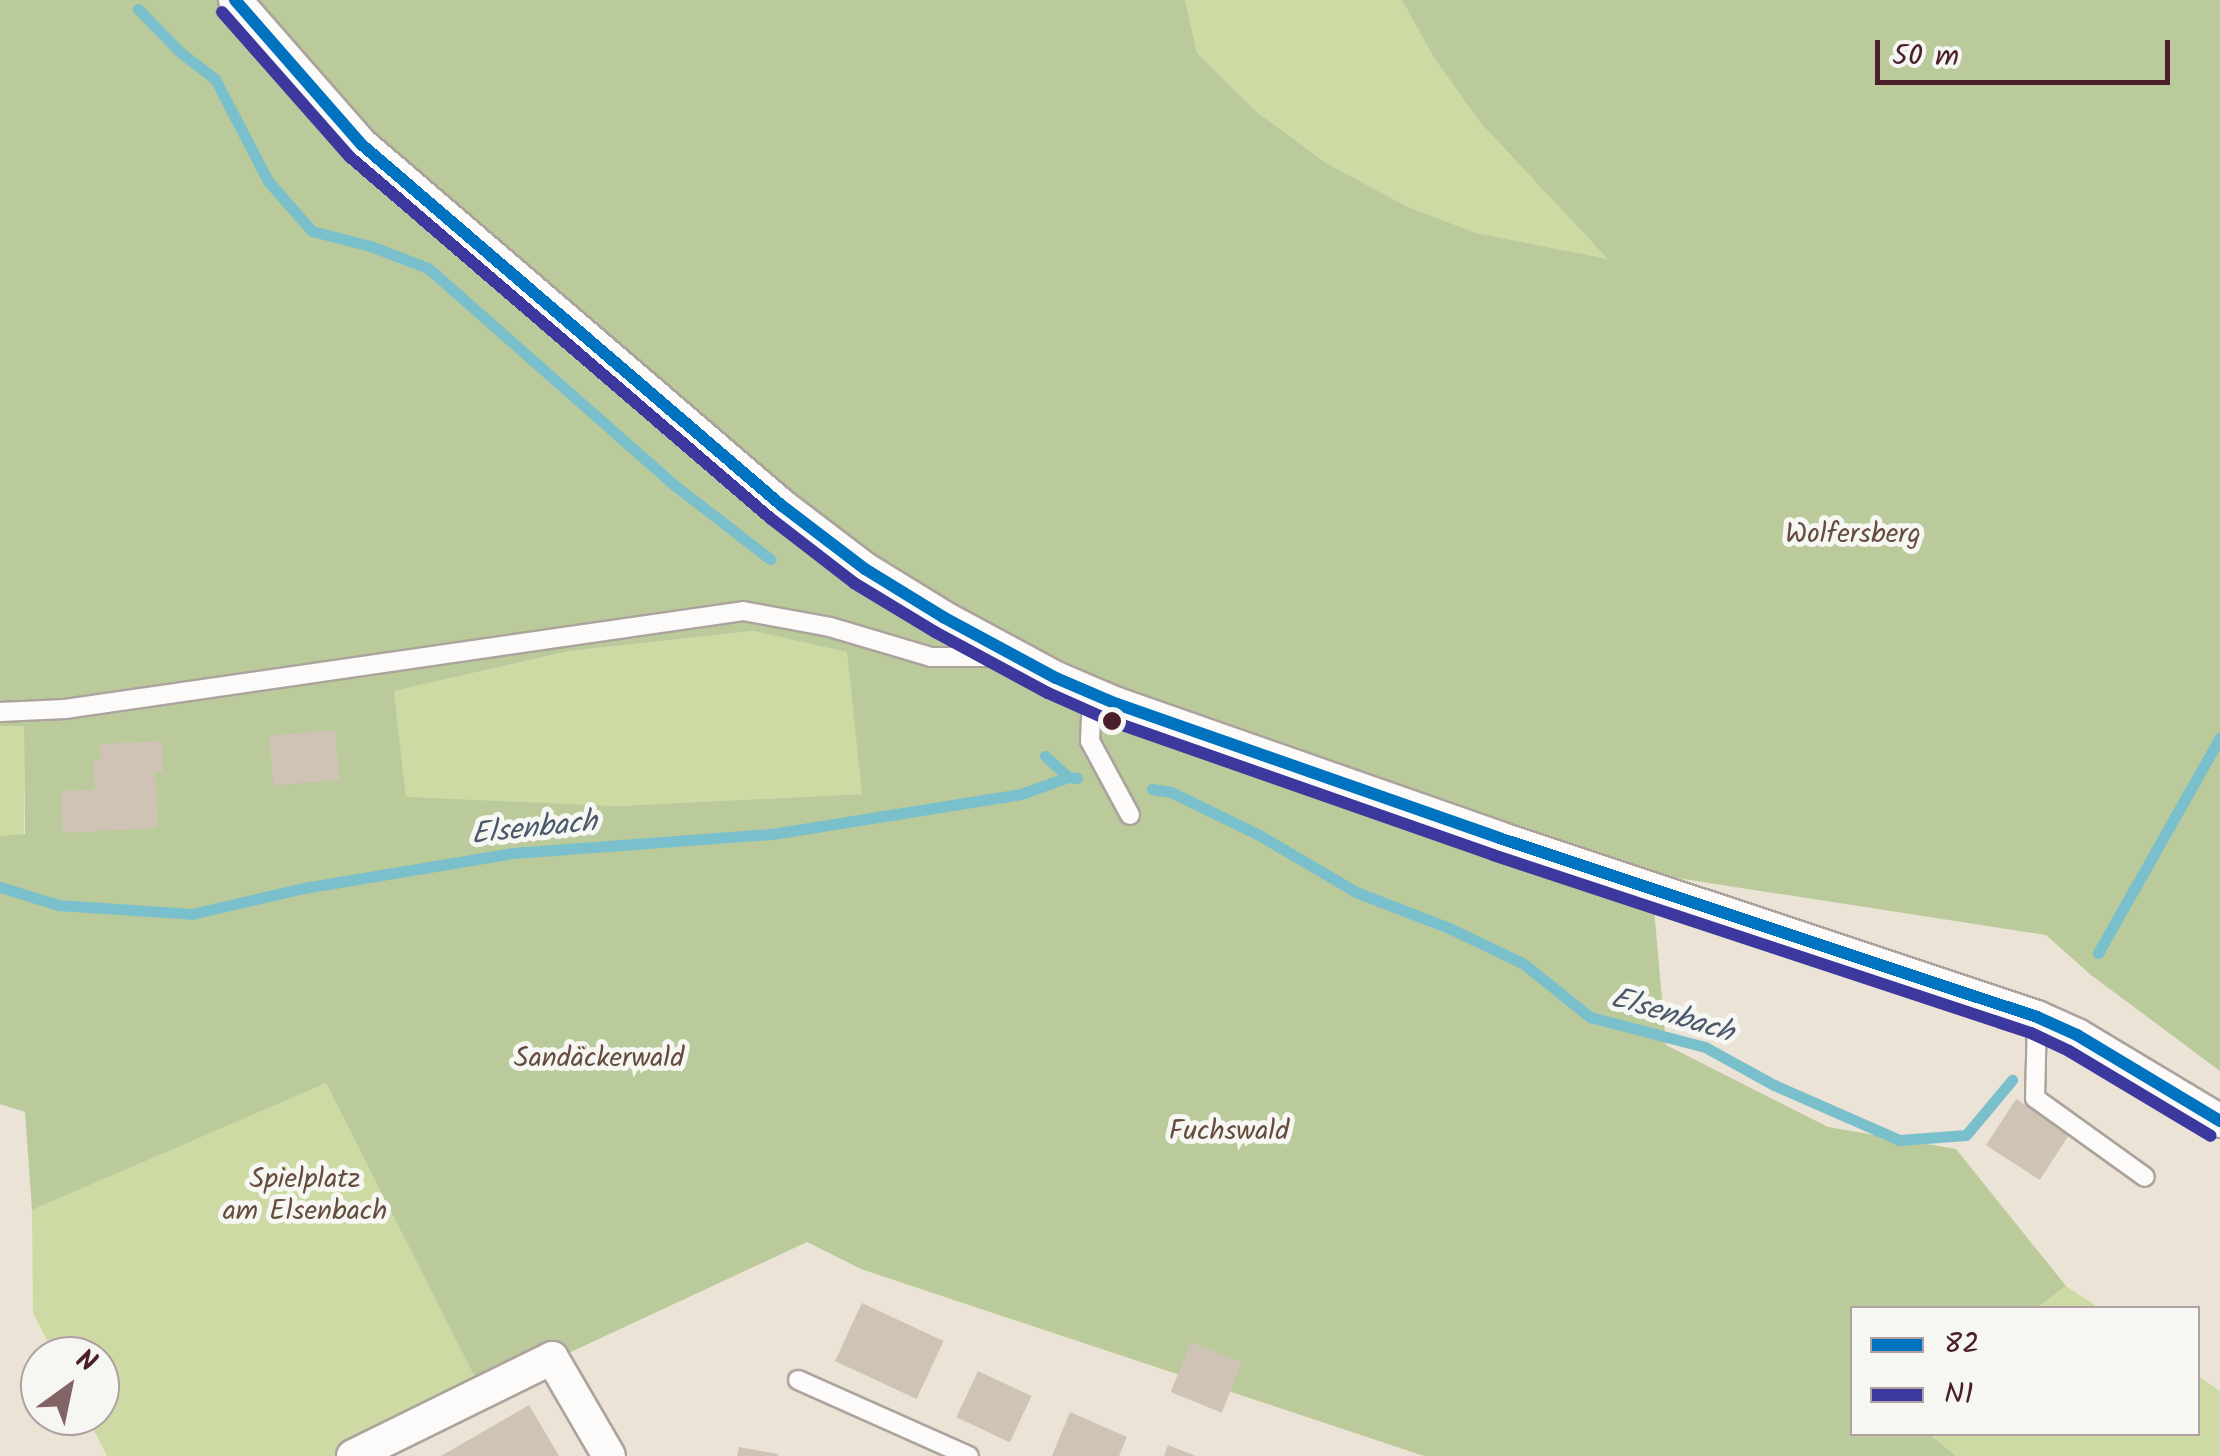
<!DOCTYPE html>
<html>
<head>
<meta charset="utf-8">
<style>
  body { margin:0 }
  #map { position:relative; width:2220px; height:1456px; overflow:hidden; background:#ebe3d6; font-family:Kalam,sans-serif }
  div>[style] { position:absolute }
  .green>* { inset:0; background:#cedaa3; transform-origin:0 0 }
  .forest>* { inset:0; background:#baca9a }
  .stream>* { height:11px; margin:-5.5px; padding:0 5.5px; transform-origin:5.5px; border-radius:5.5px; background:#7abfcc }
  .building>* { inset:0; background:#cec3b4; transform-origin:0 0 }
  .roads { filter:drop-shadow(2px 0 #ada39d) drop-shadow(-2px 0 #ada39d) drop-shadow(0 2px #ada39d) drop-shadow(0 -2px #ada39d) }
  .service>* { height:18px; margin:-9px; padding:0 9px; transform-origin:9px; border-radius:9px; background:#fcfbf9 }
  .minor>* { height:32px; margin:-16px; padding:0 16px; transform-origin:16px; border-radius:16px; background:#fcfbf9 }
  .bus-1>* { height:12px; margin:-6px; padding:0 6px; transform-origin:6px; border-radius:6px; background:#0073c0 }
  .bus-2>* { height:12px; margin:-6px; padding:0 6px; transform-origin:6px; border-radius:6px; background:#3c389e }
  .dots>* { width:28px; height:28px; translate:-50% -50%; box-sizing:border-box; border:5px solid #f6f6f2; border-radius:50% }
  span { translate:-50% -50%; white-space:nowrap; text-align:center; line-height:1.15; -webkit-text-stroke:10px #f6f6f2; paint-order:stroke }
  .park-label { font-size:28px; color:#654c3e }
  .water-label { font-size:30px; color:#4a596a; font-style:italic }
  .legend { position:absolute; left:1850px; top:1306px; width:350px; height:130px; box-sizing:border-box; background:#f6f6f2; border:2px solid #b1a0a2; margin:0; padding:12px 18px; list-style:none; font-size:30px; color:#4a1f2b }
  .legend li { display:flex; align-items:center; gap:20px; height:50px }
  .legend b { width:50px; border:2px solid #b1a0a2 }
  .north { position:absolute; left:20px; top:1336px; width:100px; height:100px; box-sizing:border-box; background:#f6f6f2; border:2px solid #b1a0a2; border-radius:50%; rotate:33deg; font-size:28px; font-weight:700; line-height:40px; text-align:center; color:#4a1f2b }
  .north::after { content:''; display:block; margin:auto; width:35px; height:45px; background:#826467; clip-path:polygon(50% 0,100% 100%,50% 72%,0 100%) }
  .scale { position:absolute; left:1875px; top:40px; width:295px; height:45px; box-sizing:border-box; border:5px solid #4a1f2b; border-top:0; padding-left:12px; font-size:30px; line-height:35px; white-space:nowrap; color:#4a1f2b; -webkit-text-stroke:8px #f6f6f2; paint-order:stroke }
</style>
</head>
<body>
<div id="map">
  <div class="green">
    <div style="clip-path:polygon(1185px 0,1402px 0,1434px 58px,1479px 121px,1611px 260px,1476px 233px,1406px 206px,1326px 163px,1258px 113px,1197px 53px)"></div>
    <div style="clip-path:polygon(753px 631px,848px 652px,862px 794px,617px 806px,406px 798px,394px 691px,569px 651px)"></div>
    <div style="left:0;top:726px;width:24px;height:110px"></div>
    <div style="clip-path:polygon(327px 1082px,483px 1393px,353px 1456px,107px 1456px,87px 1416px,100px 1416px,100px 1356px,55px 1356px,33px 1313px,32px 1210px)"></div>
    <div style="clip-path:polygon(2066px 1286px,2099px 1308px,2037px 1308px)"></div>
    <div style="clip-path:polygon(2198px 1376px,2220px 1391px,2220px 1456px,1956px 1456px,1929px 1434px,2198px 1434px)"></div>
  </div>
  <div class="forest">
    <div style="clip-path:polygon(evenodd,0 0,1185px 0,1197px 53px,1258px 113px,1326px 163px,1406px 206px,1476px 233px,1608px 259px,1479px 121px,1434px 58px,1402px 0,2220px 0,2220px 1071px,2091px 975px,2046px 935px,1651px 874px,1666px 1045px,1828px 1127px,1956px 1149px,2066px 1286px,2037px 1308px,1852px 1308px,1852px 1434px,1929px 1434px,1956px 1456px,1424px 1456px,861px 1269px,807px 1242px,483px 1393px,326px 1083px,32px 1210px,25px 1112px,0 1104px,0 836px,25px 834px,24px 726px,0 726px,0 0,753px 631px,847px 652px,862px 794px,617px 806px,406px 797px,394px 691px,569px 651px,753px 631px)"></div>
  </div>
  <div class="stream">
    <div style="left:138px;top:9px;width:60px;rotate:45.7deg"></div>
    <div style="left:180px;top:52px;width:44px;rotate:37.6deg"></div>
    <div style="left:215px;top:79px;width:115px;rotate:62.5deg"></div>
    <div style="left:268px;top:181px;width:67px;rotate:48.7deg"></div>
    <div style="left:312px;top:231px;width:60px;rotate:14.5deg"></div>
    <div style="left:370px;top:246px;width:62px;rotate:20.8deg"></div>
    <div style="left:428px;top:268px;width:327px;rotate:41.4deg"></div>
    <div style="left:673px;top:484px;width:123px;rotate:37.7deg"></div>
    <div style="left:1045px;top:756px;width:31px;rotate:42deg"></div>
    <div style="left:1152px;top:789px;width:19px;rotate:9deg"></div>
    <div style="left:1171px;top:792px;width:98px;rotate:26deg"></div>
    <div style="left:1259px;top:835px;width:113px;rotate:30.4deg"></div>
    <div style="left:1356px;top:892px;width:100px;rotate:21.2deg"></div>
    <div style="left:1449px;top:928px;width:83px;rotate:25.6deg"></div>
    <div style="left:1524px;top:964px;width:85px;rotate:38.8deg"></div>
    <div style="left:1590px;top:1017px;width:119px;rotate:14.6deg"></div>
    <div style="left:1705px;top:1047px;width:79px;rotate:28.8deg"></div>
    <div style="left:1774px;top:1085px;width:137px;rotate:23.7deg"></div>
    <div style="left:1899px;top:1140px;width:67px;rotate:-4.3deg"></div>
    <div style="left:1966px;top:1135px;width:72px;rotate:-50.1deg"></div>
    <div style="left:0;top:887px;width:61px;rotate:17.2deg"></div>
    <div style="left:58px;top:905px;width:134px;rotate:3.8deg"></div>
    <div style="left:192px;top:914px;width:115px;rotate:-13.1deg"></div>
    <div style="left:304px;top:888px;width:212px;rotate:-9.5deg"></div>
    <div style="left:513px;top:853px;width:260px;rotate:-4.2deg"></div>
    <div style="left:772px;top:834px;width:252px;rotate:-9.1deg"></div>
    <div style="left:1021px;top:794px;width:50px;rotate:-19.9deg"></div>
    <div style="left:1068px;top:777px;width:9px;rotate:6deg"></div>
    <div style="left:2098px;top:953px;width:248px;rotate:-60.5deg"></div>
  </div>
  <div class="building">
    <div style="left:335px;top:730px;width:50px;height:66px;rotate:85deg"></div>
    <div style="clip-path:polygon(162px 741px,163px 772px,155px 772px,158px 828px,63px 833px,61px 791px,95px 790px,93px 760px,101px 760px,100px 744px)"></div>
    <div style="left:2016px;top:1099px;width:64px;height:55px;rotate:33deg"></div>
    <div style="left:862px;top:1303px;width:90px;height:64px;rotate:25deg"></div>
    <div style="left:1191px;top:1342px;width:55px;height:54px;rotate:22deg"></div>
    <div style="left:978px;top:1371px;width:59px;height:51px;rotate:25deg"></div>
    <div style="clip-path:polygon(529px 1405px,559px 1456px,441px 1456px)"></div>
    <div style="clip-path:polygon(1070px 1412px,1127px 1437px,1119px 1456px,1052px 1456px)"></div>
    <div style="clip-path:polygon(1168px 1445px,1196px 1456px,1164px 1456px)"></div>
    <div style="clip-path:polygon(739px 1447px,778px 1454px,778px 1456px,737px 1456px)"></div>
  </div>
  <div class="roads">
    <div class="service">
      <div style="left:1092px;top:695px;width:46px;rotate:92.5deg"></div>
      <div style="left:1090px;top:741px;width:84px;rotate:61.6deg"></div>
      <div style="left:0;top:712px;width:65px;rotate:-2.6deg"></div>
      <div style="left:65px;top:709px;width:685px;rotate:-8.22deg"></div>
      <div style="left:743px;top:611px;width:88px;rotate:10.4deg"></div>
      <div style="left:830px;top:627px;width:105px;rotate:16.5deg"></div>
      <div style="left:931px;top:657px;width:74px"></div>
      <div style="left:2037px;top:1017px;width:81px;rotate:91.4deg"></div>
      <div style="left:2035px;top:1098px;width:135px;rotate:35.7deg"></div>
      <div style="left:798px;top:1380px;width:187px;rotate:24deg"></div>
    </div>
    <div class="minor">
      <div style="left:235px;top:0;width:191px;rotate:48.8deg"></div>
      <div style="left:361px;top:144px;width:554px;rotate:40.68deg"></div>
      <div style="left:781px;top:505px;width:106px;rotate:37.3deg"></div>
      <div style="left:865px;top:569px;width:92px;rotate:31.6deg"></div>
      <div style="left:943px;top:617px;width:128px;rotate:28.4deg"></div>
      <div style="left:1056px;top:678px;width:66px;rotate:23.1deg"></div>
      <div style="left:1117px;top:704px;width:405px;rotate:19.3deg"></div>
      <div style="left:1499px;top:838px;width:567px;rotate:18.4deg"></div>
      <div style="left:2037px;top:1017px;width:44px;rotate:24.2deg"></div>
      <div style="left:2077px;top:1035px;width:167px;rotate:31deg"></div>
      <div style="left:353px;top:1456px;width:222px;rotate:-26.2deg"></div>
      <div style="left:552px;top:1358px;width:113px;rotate:59.8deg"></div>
    </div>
  </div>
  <div class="bus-1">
    <div style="left:235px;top:0;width:191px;rotate:48.8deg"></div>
    <div style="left:361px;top:144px;width:554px;rotate:40.68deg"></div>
    <div style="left:781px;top:505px;width:106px;rotate:37.3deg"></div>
    <div style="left:865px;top:569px;width:92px;rotate:31.6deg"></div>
    <div style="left:943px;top:617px;width:128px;rotate:28.4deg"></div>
    <div style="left:1056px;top:678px;width:66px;rotate:23.1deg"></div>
    <div style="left:1117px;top:704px;width:405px;rotate:19.3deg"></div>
    <div style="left:1499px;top:838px;width:567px;rotate:18.4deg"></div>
    <div style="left:2037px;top:1017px;width:44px;rotate:24.2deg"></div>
    <div style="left:2077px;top:1035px;width:167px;rotate:31deg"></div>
  </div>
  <div class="bus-2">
    <div style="left:222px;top:12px;width:193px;rotate:48.6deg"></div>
    <div style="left:350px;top:157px;width:554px;rotate:40.68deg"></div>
    <div style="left:770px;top:518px;width:106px;rotate:37.7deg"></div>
    <div style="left:854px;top:583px;width:95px;rotate:31.2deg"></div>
    <div style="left:935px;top:632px;width:128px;rotate:28.4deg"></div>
    <div style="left:1048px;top:693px;width:69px;rotate:24deg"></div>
    <div style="left:1111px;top:721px;width:405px;rotate:19.3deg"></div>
    <div style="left:1493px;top:855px;width:567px;rotate:18.31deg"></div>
    <div style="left:2031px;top:1033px;width:42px;rotate:25.3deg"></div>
    <div style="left:2069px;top:1051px;width:165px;rotate:30.9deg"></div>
  </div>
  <div class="dots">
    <div style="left:1112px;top:721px;background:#4a1f2b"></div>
  </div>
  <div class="park-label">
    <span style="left:1853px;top:535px">Wolfersberg</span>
    <span style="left:599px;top:1059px">Sandäckerwald</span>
    <span style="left:1229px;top:1132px">Fuchswald</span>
    <span style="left:305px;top:1196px">Spielplatz<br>am Elsenbach</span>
  </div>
  <div class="water-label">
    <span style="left:534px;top:829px;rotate:-6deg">Elsenbach</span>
    <span style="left:1672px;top:1016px;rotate:17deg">Elsenbach</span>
  </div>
  <ul class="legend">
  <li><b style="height:12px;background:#0073c0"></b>82</li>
  <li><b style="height:12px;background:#3c389e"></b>N1</li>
  </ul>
  <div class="north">N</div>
  <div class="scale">50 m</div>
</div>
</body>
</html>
